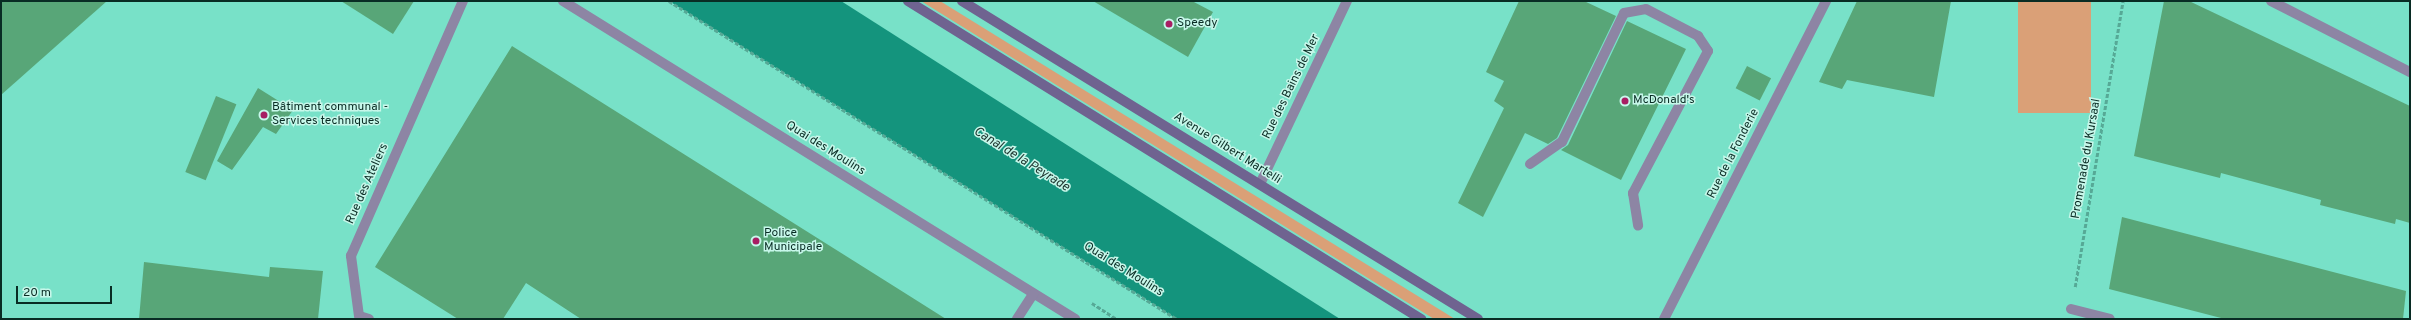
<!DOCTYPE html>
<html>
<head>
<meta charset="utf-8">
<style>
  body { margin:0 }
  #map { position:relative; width:2411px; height:320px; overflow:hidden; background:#78e1c8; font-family:Overpass,sans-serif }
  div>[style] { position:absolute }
  .green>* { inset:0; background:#daa077; transform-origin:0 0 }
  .water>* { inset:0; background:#14947d }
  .building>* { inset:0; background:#58a678; transform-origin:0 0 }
  .path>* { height:2.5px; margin-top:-1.25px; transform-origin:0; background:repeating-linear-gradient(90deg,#56a996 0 4px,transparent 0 6px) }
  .lane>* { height:10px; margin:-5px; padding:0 5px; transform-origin:5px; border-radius:5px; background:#8d85a4 }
  .street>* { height:10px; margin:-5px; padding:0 5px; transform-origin:5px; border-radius:5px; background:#8d85a4 }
  .secondary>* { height:10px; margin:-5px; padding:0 5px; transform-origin:5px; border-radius:5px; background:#6f6390 }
  .dots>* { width:11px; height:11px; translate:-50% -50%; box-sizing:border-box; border:2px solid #c7f7ea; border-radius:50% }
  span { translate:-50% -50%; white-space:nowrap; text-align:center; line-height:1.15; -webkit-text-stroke:3px #c7f7ea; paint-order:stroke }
  .poi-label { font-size:12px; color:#092c24 }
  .left { translate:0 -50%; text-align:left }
  .street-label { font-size:12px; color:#092c24 }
  .water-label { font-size:13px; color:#203932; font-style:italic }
  .frame { position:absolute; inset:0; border:2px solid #092c24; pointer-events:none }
  .scale { position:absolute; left:16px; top:286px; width:96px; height:18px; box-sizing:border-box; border:2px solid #092c24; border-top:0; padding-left:5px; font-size:12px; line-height:14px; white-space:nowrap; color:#092c24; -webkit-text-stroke:3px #c7f7ea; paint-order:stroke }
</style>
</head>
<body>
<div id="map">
  <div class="green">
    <div style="clip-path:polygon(921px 1px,940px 1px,1455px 319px,1434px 319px)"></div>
    <div style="left:2018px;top:1px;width:73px;height:112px"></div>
  </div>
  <div class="water">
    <div style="clip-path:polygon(669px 1px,841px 1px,1340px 319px,1177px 319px)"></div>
  </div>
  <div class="building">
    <div style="clip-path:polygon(1px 1px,107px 1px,1px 95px)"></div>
    <div style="clip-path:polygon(341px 1px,414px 1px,393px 34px)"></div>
    <div style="clip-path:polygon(1093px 1px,1192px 1px,1213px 12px,1188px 57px)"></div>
    <div style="clip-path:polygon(1519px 1px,1584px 1px,1616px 16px,1557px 138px,1548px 144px,1525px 133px,1483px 217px,1458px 203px,1504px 108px,1494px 101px,1504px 81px,1486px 72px)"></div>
    <div style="clip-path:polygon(1857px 1px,1951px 1px,1934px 97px,1847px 80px,1842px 89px,1819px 82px)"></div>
    <div style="clip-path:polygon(2164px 1px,2189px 1px,2410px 106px,2410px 223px,2396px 219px,2395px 224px,2320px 205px,2321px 200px,2221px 173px,2220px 178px,2134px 156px)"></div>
    <div style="clip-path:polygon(1627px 21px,1686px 49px,1621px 180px,1561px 150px,1568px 145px)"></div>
    <div style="clip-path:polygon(512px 46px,908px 295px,946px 319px,581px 319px,526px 283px,503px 319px,458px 319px,375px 267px)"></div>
    <div style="left:1747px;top:66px;width:27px;height:25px;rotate:27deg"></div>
    <div style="clip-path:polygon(258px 88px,293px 110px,276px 134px,263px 127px,232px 170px,217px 161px)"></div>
    <div style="left:216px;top:96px;width:22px;height:82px;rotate:22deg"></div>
    <div style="clip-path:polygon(2122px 217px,2406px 291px,2403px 319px,2225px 319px,2109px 289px)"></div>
    <div style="clip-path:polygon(144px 262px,269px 277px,270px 267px,323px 271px,318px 319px,139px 319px)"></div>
  </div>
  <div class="path">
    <div style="left:669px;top:1px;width:599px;rotate:32.05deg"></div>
    <div style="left:2075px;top:287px;width:290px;rotate:-80.5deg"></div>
    <div style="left:1092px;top:303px;width:30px;rotate:33deg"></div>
  </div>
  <div class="lane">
    <div style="left:1530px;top:164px;width:39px;rotate:-35deg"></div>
    <div style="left:1562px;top:142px;width:143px;rotate:-64.3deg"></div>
    <div style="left:1624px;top:13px;width:22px;rotate:-10deg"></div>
    <div style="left:1646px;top:9px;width:59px;rotate:27.4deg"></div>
    <div style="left:1698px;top:36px;width:18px;rotate:56deg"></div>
    <div style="left:1708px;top:51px;width:161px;rotate:117.8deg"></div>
    <div style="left:1633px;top:193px;width:33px;rotate:81deg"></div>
  </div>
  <div class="street">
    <div style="left:563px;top:1px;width:603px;rotate:31.84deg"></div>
    <div style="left:2271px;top:1px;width:156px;rotate:27.1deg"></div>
    <div style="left:1260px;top:184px;width:203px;rotate:-64.6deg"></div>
    <div style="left:2071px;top:309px;width:40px;rotate:14.4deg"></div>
    <div style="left:369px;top:319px;width:10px;rotate:-163deg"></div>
    <div style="left:359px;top:316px;width:61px;rotate:-97.6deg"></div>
    <div style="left:351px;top:256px;width:279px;rotate:-66.3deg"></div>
    <div style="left:1017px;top:319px;width:30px;rotate:-57deg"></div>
    <div style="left:1664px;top:319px;width:357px;rotate:-63deg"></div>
  </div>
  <div class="secondary">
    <div style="left:908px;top:1px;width:604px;rotate:31.79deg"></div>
    <div style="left:962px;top:1px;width:606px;rotate:31.64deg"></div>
  </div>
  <div class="dots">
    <div style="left:1169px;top:24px;background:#a81e63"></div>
    <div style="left:1625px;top:101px;background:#a81e63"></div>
    <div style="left:264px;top:115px;background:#a81e63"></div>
    <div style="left:756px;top:241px;background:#a81e63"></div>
  </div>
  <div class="poi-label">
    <span class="left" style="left:1177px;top:24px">Speedy</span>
    <span class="left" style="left:1633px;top:101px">McDonald's</span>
    <span class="left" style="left:272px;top:115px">Bâtiment communal -<br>Services techniques</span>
    <span class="left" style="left:764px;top:241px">Police<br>Municipale</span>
  </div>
  <div class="street-label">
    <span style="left:1292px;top:87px;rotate:-64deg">Rue des Bains de Mer</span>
    <span style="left:825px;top:149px;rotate:32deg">Quai des Moulins</span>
    <span style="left:1227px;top:149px;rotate:32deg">Avenue Gilbert Martelli</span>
    <span style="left:1734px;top:154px;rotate:-63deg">Rue de la Fonderie</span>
    <span style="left:2087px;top:159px;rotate:-80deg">Promenade du Kursaal</span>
    <span style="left:368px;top:184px;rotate:-66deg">Rue des Ateliers</span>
    <span style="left:1123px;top:270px;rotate:32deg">Quai des Moulins</span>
  </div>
  <div class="water-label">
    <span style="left:1021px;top:160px;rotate:32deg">Canal de la Peyrade</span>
  </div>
  <div class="frame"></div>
  <div class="scale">20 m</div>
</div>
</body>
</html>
